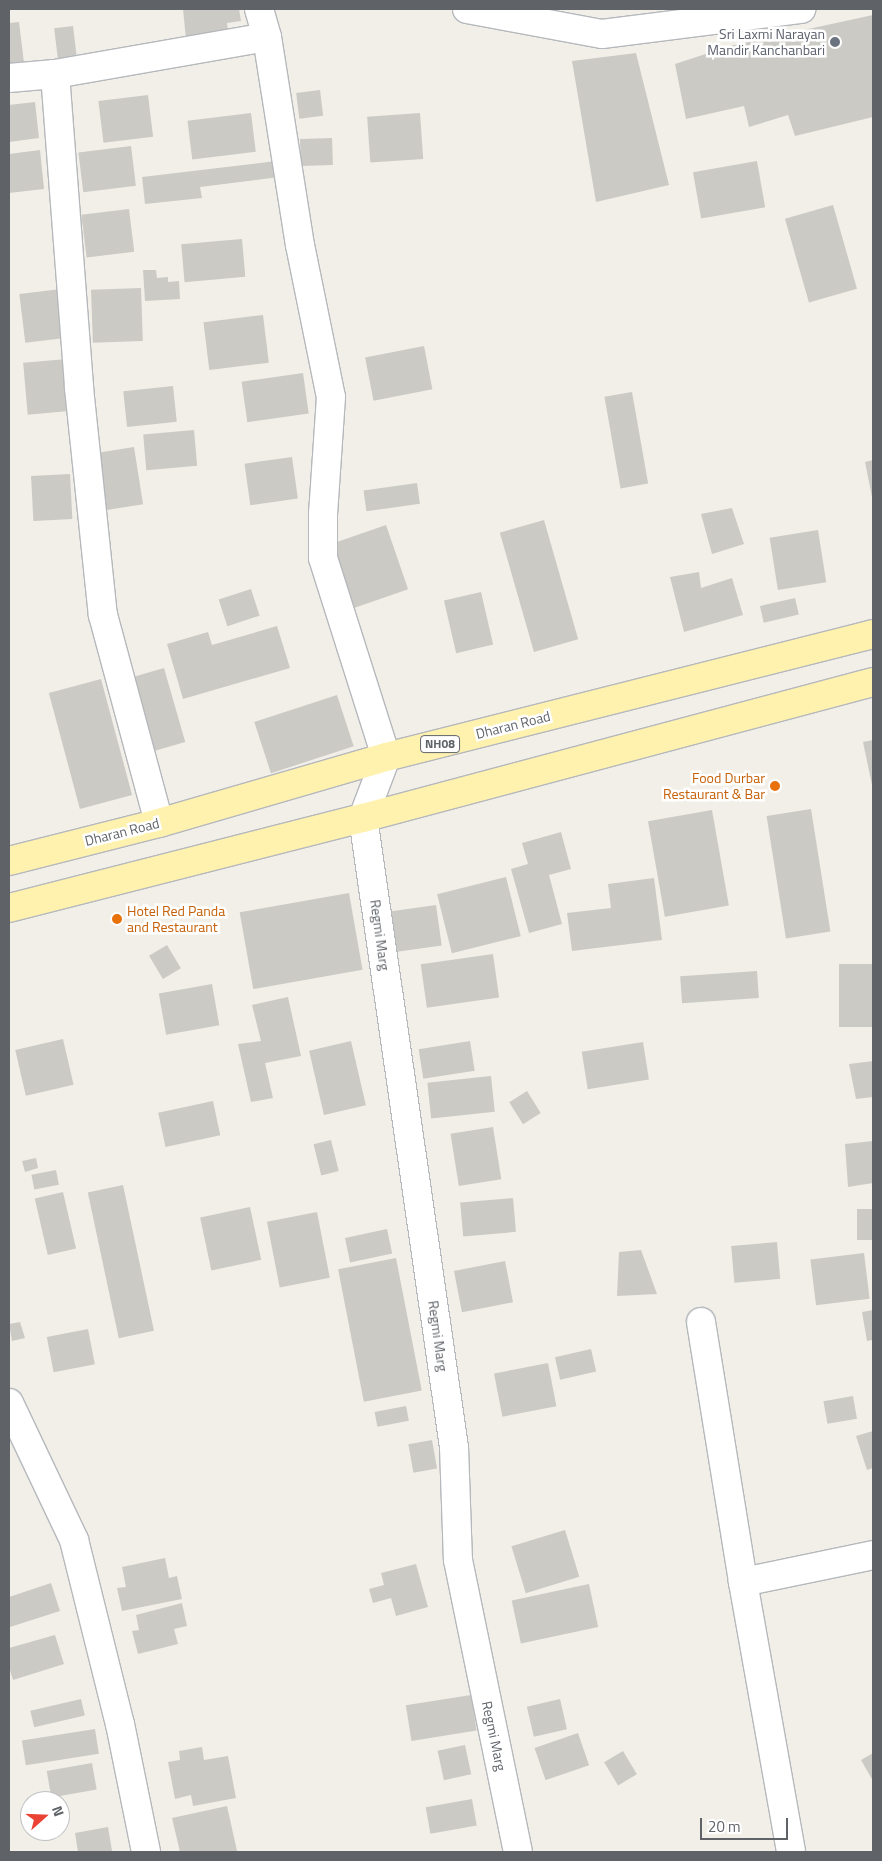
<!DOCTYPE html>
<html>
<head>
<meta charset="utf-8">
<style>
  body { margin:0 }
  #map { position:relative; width:882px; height:1861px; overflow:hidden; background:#f1efe8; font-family:"Titillium Web",sans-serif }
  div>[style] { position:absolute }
  .building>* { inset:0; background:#cccac5; transform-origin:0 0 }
  .roads { filter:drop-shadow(1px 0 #b5b8bc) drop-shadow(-1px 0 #b5b8bc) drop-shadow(0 1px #b5b8bc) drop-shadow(0 -1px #b5b8bc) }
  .minor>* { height:28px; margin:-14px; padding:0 14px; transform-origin:14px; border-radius:14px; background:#fff }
  .secondary>* { height:28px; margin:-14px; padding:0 14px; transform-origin:14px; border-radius:14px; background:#fff }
  .primary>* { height:28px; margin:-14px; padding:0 14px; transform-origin:14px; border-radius:14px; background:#fff2af }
  .dots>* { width:14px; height:14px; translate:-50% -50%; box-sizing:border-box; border:2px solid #fff; border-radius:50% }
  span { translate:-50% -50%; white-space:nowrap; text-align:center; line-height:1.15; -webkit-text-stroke:5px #fff; paint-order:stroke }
  .shield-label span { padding:1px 4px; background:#fff; border:1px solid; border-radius:4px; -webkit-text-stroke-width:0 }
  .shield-label { font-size:12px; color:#5f6368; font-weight:700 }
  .worship-label { font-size:14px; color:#5b616d }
  .right { translate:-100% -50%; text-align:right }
  .street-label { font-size:14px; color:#5f6368 }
  .food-label { font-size:14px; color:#c56008 }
  .left { translate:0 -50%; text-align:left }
  .frame { position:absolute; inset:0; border:10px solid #5f6368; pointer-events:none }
  .north { position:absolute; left:20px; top:1791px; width:50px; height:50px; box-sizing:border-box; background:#fff; border:1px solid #bfc1c3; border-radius:50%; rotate:70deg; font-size:14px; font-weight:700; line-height:20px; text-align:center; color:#5f6368 }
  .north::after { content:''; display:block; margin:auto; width:18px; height:22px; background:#ea4335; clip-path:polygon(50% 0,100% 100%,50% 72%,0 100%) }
  .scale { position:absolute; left:700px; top:1818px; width:88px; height:22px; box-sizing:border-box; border:2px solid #5f6368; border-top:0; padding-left:6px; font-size:15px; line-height:18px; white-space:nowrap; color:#5f6368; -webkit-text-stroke:4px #fff; paint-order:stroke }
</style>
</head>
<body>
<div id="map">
  <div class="building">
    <div style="clip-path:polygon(183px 9px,239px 9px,241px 21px,227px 23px,228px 34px,186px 39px)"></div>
    <div style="clip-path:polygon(873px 15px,873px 117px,795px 136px,788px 115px,749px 127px,744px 106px,686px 119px,675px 64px,730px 46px)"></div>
    <div style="clip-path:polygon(19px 22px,24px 63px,9px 64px,9px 23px)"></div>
    <div style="left:73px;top:26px;width:33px;height:19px;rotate:83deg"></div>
    <div style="clip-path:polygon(636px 53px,669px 185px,596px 202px,572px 61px)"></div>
    <div style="left:320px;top:90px;width:26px;height:24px;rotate:83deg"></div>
    <div style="left:148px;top:95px;width:42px;height:50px;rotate:83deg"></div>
    <div style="clip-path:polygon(35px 102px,39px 138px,9px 142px,9px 105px)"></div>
    <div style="left:251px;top:113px;width:39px;height:64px;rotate:83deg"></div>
    <div style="left:420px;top:113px;width:46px;height:53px;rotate:86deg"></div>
    <div style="left:332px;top:138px;width:27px;height:32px;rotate:88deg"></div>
    <div style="left:131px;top:146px;width:40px;height:53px;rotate:83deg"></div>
    <div style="clip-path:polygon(40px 150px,44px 189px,9px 193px,9px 154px)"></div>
    <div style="clip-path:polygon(276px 161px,279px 177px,200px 187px,202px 198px,145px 204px,142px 177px)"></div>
    <div style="left:757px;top:161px;width:47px;height:65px;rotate:80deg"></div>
    <div style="left:833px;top:205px;width:87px;height:50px;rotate:74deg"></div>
    <div style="left:129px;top:209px;width:43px;height:48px;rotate:83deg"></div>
    <div style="left:242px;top:239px;width:38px;height:61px;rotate:85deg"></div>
    <div style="clip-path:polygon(143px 270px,156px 270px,157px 278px,168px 277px,168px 282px,179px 281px,180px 299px,145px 301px)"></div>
    <div style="left:141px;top:288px;width:53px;height:50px;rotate:88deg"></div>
    <div style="left:61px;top:289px;width:49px;height:42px;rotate:83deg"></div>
    <div style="left:263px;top:315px;width:48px;height:60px;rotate:83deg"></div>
    <div style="left:424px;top:346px;width:44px;height:60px;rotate:79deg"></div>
    <div style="left:67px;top:359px;width:52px;height:44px;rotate:85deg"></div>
    <div style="left:303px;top:373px;width:41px;height:62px;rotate:82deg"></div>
    <div style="left:173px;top:386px;width:36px;height:50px;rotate:84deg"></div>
    <div style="left:632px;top:392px;width:93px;height:28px;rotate:80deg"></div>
    <div style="left:194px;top:430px;width:36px;height:51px;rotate:85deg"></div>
    <div style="left:134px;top:447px;width:58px;height:43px;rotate:81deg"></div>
    <div style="left:292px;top:457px;width:42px;height:48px;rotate:82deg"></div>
    <div style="clip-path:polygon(873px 460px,873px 497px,872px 497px,865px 462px)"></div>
    <div style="left:70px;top:474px;width:45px;height:39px;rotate:87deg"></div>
    <div style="left:417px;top:483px;width:21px;height:54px;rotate:82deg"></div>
    <div style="clip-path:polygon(732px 508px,744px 544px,712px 554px,701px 514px)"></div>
    <div style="left:544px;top:520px;width:124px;height:46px;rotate:74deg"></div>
    <div style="left:386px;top:525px;width:68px;height:58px;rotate:71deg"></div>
    <div style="left:818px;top:530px;width:53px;height:49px;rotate:81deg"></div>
    <div style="clip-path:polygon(699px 572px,701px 588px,732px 578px,743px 615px,684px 632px,670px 577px)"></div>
    <div style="left:251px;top:589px;width:28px;height:34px;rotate:72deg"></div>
    <div style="left:481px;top:592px;width:54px;height:38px;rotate:77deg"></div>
    <div style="left:795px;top:598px;width:17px;height:36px;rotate:77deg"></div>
    <div style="clip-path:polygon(277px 626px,290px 668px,183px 699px,167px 644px,208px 632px,212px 645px)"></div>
    <div style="left:164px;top:668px;width:77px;height:35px;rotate:74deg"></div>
    <div style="left:101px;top:679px;width:120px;height:54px;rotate:75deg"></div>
    <div style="left:337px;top:695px;width:54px;height:87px;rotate:72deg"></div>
    <div style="clip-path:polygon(873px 740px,873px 785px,872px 785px,863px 742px)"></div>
    <div style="left:811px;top:809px;width:124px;height:45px;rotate:81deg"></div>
    <div style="left:712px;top:810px;width:97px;height:65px;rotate:80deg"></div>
    <div style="clip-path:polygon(561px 832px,571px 869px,549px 875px,562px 924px,529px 933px,511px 869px,528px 864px,522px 843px)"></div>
    <div style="left:506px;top:877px;width:61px;height:71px;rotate:76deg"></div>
    <div style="clip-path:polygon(654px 878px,662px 940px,572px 951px,567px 913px,611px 908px,608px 884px)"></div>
    <div style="left:349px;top:893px;width:78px;height:111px;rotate:80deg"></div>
    <div style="left:436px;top:905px;width:41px;height:54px;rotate:82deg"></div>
    <div style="left:167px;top:945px;width:27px;height:21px;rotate:59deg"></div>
    <div style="left:493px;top:954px;width:44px;height:73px;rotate:82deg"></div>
    <div style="left:839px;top:964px;width:34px;height:63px"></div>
    <div style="left:757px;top:971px;width:27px;height:77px;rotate:86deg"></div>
    <div style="left:212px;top:984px;width:42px;height:54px;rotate:80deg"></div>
    <div style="clip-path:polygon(288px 997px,301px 1056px,265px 1063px,273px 1098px,251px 1102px,238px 1044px,261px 1041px,252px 1005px)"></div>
    <div style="left:63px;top:1039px;width:47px;height:49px;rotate:77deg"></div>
    <div style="left:351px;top:1041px;width:66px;height:43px;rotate:77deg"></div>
    <div style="left:470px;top:1041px;width:30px;height:52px;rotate:81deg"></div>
    <div style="left:643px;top:1042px;width:38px;height:62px;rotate:81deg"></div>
    <div style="clip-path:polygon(873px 1061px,873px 1097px,856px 1099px,849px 1064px)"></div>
    <div style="left:491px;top:1076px;width:36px;height:64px;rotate:84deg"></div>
    <div style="left:527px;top:1091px;width:26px;height:21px;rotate:58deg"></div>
    <div style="left:213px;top:1101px;width:35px;height:56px;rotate:78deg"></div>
    <div style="left:493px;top:1127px;width:53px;height:43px;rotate:81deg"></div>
    <div style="left:331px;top:1140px;width:32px;height:18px;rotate:76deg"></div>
    <div style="clip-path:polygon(873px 1141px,873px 1183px,848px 1187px,845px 1144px)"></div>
    <div style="clip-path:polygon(36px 1158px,38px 1168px,25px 1172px,22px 1161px)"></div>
    <div style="left:56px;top:1170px;width:15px;height:25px;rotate:79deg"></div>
    <div style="left:123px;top:1185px;width:149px;height:36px;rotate:78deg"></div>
    <div style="left:63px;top:1192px;width:58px;height:29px;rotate:77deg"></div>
    <div style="left:513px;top:1198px;width:34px;height:53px;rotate:85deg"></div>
    <div style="left:250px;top:1207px;width:54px;height:51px;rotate:78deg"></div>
    <div style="left:857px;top:1209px;width:16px;height:31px"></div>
    <div style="left:317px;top:1212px;width:67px;height:51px;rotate:79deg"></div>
    <div style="left:387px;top:1229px;width:25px;height:43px;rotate:78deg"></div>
    <div style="left:777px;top:1242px;width:37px;height:46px;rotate:85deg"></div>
    <div style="clip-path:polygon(641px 1250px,657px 1294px,617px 1296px,619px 1252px)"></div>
    <div style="left:864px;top:1253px;width:46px;height:54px;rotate:83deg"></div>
    <div style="left:396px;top:1258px;width:135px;height:59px;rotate:79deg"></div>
    <div style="left:505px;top:1261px;width:42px;height:52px;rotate:79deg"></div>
    <div style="clip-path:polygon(873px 1310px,873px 1340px,867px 1341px,862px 1312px)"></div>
    <div style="clip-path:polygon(20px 1322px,25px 1338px,12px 1341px,9px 1324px)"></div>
    <div style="left:88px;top:1329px;width:36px;height:42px;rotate:79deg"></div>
    <div style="left:591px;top:1349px;width:23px;height:37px;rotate:77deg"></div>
    <div style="left:548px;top:1363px;width:44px;height:55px;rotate:79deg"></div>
    <div style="left:853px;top:1396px;width:23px;height:30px;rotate:80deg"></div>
    <div style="left:406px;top:1406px;width:15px;height:32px;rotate:79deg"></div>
    <div style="clip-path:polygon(873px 1431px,873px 1468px,867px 1470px,856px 1436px)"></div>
    <div style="left:432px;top:1440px;width:29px;height:24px;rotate:80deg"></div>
    <div style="left:565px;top:1530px;width:49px;height:56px;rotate:73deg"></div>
    <div style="clip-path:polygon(165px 1558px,169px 1578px,177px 1576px,182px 1599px,122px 1611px,117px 1588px,126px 1587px,122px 1567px)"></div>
    <div style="clip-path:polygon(416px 1564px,428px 1607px,396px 1616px,391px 1598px,373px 1603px,369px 1589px,384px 1585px,381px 1573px)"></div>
    <div style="clip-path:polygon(51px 1583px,60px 1611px,10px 1627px,9px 1597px)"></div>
    <div style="left:589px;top:1584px;width:44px;height:79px;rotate:78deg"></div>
    <div style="clip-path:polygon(182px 1603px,187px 1626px,174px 1629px,178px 1644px,138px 1654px,132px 1631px,139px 1630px,136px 1615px)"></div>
    <div style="clip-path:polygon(55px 1635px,64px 1664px,13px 1680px,9px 1667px,9px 1648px)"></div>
    <div style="left:471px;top:1695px;width:36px;height:66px;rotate:81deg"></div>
    <div style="left:81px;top:1699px;width:17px;height:52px;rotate:77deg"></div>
    <div style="left:560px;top:1699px;width:31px;height:34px;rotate:77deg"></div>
    <div style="left:95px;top:1729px;width:25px;height:74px;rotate:81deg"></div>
    <div style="left:578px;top:1733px;width:34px;height:46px;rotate:71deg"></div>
    <div style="left:465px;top:1745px;width:30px;height:28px;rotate:78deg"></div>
    <div style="clip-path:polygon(202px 1747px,204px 1760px,228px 1756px,236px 1798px,193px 1806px,191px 1795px,175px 1799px,168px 1762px,180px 1760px,179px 1751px)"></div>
    <div style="left:623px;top:1751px;width:27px;height:22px;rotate:59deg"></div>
    <div style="clip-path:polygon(873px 1753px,873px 1781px,861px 1760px)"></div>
    <div style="left:92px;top:1763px;width:27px;height:46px;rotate:80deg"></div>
    <div style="left:472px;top:1799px;width:27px;height:47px;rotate:80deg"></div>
    <div style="clip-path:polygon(227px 1806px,237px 1851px,180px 1852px,172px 1818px)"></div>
    <div style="clip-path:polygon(108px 1827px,112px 1851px,78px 1852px,75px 1833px)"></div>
  </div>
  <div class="roads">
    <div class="minor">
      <div style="left:259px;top:9px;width:29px;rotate:74deg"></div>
      <div style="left:267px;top:37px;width:211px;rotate:81deg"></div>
      <div style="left:300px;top:245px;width:155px;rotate:78.5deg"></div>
      <div style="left:331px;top:397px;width:116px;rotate:93.9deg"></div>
      <div style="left:323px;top:513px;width:45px;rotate:90deg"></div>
      <div style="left:323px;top:558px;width:209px;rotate:72.4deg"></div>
      <div style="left:386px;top:757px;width:65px;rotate:110.7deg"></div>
      <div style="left:363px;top:818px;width:636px;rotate:81.77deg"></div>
      <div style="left:454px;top:1447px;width:113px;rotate:88deg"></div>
      <div style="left:458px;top:1560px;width:298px;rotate:78.4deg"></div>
      <div style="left:55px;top:74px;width:315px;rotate:85.6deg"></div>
      <div style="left:79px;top:388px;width:228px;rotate:84deg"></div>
      <div style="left:103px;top:615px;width:215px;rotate:74.9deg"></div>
      <div style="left:9px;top:78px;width:46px;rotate:-5deg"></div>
      <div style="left:55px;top:74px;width:215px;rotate:-9.9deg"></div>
      <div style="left:701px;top:1322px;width:263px;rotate:80.8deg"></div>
      <div style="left:743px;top:1582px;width:274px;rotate:79.9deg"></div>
      <div style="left:9px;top:1403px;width:152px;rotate:64.6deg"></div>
      <div style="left:74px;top:1540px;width:190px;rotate:76deg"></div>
      <div style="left:120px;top:1724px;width:131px;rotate:78.5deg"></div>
      <div style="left:743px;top:1582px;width:133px;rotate:-11.7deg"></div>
    </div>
    <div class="secondary">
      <div style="left:467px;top:9px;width:137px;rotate:10.5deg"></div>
      <div style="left:602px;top:34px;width:201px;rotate:-7.2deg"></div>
    </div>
    <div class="primary">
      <div style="left:9px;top:861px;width:155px;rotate:-14.2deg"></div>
      <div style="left:159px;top:823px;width:236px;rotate:-16.2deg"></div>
      <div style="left:386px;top:757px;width:502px;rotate:-14.17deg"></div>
      <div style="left:9px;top:908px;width:365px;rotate:-14.3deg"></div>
      <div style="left:363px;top:818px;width:528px;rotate:-14.93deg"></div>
    </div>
  </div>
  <div class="dots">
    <div style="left:835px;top:42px;background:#6b7280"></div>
    <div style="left:775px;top:786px;background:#e8710a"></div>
    <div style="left:117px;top:919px;background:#e8710a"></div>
  </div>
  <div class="shield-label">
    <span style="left:440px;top:744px">NH08</span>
  </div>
  <div class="worship-label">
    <span class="right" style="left:825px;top:42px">Sri Laxmi Narayan<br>Mandir Kanchanbari</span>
  </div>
  <div class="street-label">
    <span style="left:513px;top:725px;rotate:-14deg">Dharan Road</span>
    <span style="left:122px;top:832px;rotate:-14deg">Dharan Road</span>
    <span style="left:380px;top:935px;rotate:82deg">Regmi Marg</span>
    <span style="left:438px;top:1336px;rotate:82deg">Regmi Marg</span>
    <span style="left:494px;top:1736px;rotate:78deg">Regmi Marg</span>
  </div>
  <div class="food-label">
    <span class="right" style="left:765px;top:786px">Food Durbar<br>Restaurant &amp; Bar</span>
    <span class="left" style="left:127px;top:919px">Hotel Red Panda<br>and Restaurant</span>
  </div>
  <div class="frame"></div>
  <div class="north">N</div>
  <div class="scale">20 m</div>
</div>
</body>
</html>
